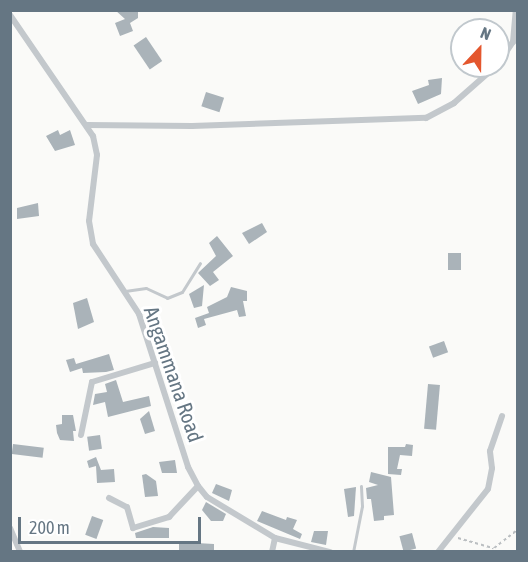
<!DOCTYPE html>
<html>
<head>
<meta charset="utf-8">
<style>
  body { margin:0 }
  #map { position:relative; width:528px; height:562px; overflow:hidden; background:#fafaf8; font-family:"Asap Condensed",sans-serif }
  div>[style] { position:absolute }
  .building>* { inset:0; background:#aab3b9; transform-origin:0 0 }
  .path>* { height:1.5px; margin-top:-0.75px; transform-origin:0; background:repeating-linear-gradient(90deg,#bbbfc2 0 3px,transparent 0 6px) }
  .service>* { height:3px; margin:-1.5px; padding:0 1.5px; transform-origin:1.5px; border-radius:1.5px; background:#c3c8cc }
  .minor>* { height:6px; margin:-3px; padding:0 3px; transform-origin:3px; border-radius:3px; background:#c3c8cc }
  span { translate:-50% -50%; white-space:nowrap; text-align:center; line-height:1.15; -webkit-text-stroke:6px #fff; paint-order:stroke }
  .street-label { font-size:21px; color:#657683 }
  .frame { position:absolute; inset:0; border:12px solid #657683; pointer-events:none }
  .north { position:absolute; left:450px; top:18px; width:60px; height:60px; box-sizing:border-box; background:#fff; border:2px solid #c1c8cd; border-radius:50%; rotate:22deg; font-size:16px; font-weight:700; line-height:24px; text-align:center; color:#657683 }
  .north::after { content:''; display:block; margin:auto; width:21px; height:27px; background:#e4572e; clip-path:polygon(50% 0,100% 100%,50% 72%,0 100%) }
  .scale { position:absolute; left:18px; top:517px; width:183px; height:27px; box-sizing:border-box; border:3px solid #657683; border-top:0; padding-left:8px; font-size:18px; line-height:21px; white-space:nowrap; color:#657683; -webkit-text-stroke:4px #fff; paint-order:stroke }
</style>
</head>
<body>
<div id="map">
  <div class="building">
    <div style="clip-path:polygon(115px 10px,138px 10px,138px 18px,130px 23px,133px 31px,120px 36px,115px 23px,125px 19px)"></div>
    <div style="left:146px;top:37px;width:29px;height:15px;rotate:56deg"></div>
    <div style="clip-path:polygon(442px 78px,441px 94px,418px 104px,412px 91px,429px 85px,428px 80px)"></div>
    <div style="left:206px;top:92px;width:19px;height:15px;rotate:18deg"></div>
    <div style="clip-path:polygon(58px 130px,60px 135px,70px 130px,75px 145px,55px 151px,46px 136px)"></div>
    <div style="clip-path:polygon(38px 203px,39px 216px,17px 219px,17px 208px)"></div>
    <div style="clip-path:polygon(262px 223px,267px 232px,249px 244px,242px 233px)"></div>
    <div style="clip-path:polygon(217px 236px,233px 256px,213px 272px,219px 280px,210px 286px,198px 273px,216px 256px,209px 243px)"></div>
    <div style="left:448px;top:253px;width:13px;height:17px"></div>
    <div style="clip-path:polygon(204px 285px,202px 306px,194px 308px,189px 294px)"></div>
    <div style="clip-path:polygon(231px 287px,247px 291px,247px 301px,243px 301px,246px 316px,239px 317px,237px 310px,204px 319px,206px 325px,198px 328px,195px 318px,209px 313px,207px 307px,227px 297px)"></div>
    <div style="clip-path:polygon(87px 298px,94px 322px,78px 329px,73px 303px)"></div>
    <div style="left:444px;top:341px;width:12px;height:16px;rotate:70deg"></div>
    <div style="clip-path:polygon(109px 354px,114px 370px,106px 372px,83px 373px,82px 368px,70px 372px,66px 360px,74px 358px,76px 364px)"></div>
    <div style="clip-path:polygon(116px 380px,123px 402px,149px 396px,151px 406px,108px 417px,105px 402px,93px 405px,95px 394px,107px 392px,105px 384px)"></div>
    <div style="left:428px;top:384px;width:12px;height:45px;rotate:5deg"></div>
    <div style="clip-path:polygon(149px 411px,155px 431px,145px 434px,140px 419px)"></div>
    <div style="clip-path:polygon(62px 415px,73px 415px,76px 431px,73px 431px,74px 441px,60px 440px,57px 433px,56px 425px,62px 424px)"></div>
    <div style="left:100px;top:435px;width:14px;height:13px;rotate:82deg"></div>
    <div style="left:13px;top:444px;width:31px;height:10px;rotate:7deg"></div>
    <div style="clip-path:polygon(406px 444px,413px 445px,412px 456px,400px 455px,397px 469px,402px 469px,401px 475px,388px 474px,388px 447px,405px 447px)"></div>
    <div style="clip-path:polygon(96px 457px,101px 470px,114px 469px,115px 482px,97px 483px,96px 466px,89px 468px,87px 461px)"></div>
    <div style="clip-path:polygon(175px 460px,177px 473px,162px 473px,159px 462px)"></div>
    <div style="clip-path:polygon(371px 472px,391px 477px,394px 515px,384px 516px,384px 520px,374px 521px,371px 499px,367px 499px,366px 488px,378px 485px,369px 482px)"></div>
    <div style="clip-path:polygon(146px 474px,156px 481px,158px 496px,145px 497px,142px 475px)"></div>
    <div style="clip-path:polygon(216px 484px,232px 490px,229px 501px,212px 493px)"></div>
    <div style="clip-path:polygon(356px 487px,354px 516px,348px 517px,344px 489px)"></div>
    <div style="clip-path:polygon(206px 502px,226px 514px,223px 521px,211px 521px,202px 510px)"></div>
    <div style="clip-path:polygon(262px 511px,286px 520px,287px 517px,297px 520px,293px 529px,302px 534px,300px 539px,257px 521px)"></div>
    <div style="left:92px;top:516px;width:12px;height:20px;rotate:20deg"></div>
    <div style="clip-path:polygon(153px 527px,169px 528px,169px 538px,136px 538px,135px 533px)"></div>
    <div style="clip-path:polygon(314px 531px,328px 531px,326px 545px,311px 542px)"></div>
    <div style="left:412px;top:533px;width:16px;height:13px;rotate:75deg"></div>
    <div style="clip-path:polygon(179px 542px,214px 544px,214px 552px,179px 552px)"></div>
  </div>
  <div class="path">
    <div style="left:458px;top:538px;width:37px;rotate:16deg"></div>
    <div style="left:494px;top:548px;width:31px;rotate:-38deg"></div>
  </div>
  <div class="service">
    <div style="left:125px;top:291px;width:21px;rotate:-8deg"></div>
    <div style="left:146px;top:288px;width:23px;rotate:25deg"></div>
    <div style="left:167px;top:298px;width:16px;rotate:-22deg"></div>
    <div style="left:182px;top:292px;width:34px;rotate:-58deg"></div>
    <div style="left:353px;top:552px;width:47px;rotate:-78.9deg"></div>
    <div style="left:362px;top:506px;width:20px;rotate:-93deg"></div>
  </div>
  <div class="minor">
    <div style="left:10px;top:15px;width:147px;rotate:55.6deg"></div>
    <div style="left:93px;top:136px;width:19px;rotate:78deg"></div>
    <div style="left:97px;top:155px;width:66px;rotate:96.9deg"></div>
    <div style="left:89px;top:221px;width:23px;rotate:80deg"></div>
    <div style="left:93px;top:244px;width:84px;rotate:56.7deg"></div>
    <div style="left:139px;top:314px;width:161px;rotate:72.2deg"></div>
    <div style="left:188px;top:467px;width:21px;rotate:62deg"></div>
    <div style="left:198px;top:486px;width:14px;rotate:51deg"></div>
    <div style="left:207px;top:497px;width:79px;rotate:31.1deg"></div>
    <div style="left:275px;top:538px;width:57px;rotate:14.3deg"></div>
    <div style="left:498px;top:64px;width:27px;rotate:-56deg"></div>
    <div style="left:513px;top:42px;width:32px;rotate:-85deg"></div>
    <div style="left:87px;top:125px;width:105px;rotate:0.5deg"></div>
    <div style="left:192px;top:126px;width:234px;rotate:-2deg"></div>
    <div style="left:426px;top:118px;width:32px;rotate:-28deg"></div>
    <div style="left:454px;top:103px;width:56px;rotate:-41.4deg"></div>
    <div style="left:81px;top:435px;width:54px;rotate:-78.3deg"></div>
    <div style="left:92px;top:382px;width:66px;rotate:-16.8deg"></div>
    <div style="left:109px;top:498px;width:20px;rotate:27deg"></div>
    <div style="left:127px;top:507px;width:22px;rotate:74deg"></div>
    <div style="left:133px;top:528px;width:38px;rotate:-17deg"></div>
    <div style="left:169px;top:517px;width:42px;rotate:-46.9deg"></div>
    <div style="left:10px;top:528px;width:26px;rotate:67deg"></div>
    <div style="left:272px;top:552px;width:14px;rotate:-78deg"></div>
    <div style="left:438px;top:552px;width:80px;rotate:-51.6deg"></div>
    <div style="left:488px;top:489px;width:21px;rotate:-79deg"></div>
    <div style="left:492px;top:468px;width:17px;rotate:-97deg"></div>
    <div style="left:490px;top:451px;width:37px;rotate:-71deg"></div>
  </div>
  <div class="street-label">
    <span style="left:174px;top:374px;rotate:71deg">Angammana Road</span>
  </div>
  <div class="frame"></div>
  <div class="north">N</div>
  <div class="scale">200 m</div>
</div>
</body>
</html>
